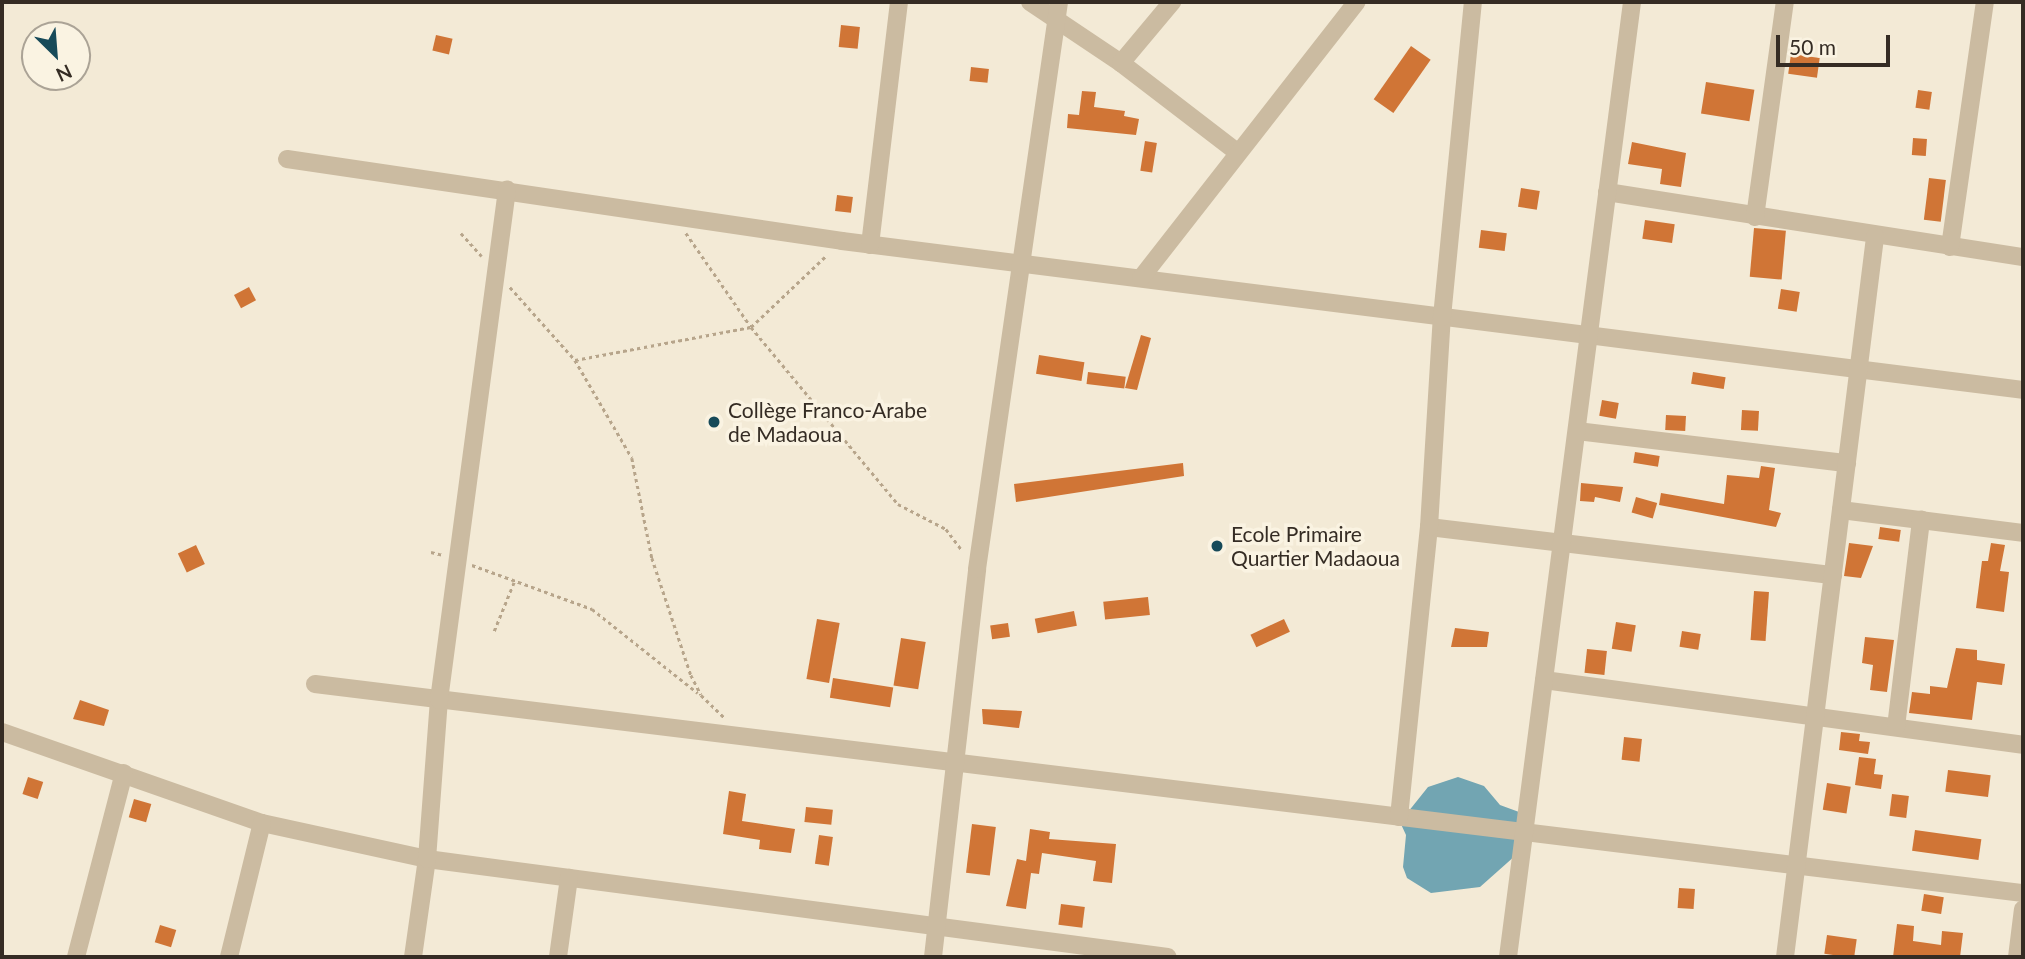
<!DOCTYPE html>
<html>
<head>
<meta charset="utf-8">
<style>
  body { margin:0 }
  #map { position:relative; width:2025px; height:959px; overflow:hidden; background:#f3ead6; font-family:Lato,sans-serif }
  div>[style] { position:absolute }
  .water>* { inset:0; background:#72a5b2 }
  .building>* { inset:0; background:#d07536; transform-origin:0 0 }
  .path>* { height:2.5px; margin-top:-1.25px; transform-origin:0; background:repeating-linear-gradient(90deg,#b7a58b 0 3.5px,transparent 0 7px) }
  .minor>* { height:18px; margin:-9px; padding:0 9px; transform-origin:9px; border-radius:9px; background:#cbbba1 }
  .dots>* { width:19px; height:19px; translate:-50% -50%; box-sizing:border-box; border:4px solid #faf3e2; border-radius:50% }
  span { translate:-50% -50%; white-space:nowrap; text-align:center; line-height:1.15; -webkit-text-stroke:7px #faf3e2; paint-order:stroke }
  .poi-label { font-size:21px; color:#352c24 }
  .left { translate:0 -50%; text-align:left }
  .frame { position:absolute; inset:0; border:4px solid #352c24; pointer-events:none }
  .north { position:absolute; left:21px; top:21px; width:70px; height:70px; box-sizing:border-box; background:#faf3e2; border:2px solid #aba396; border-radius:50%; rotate:155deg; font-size:19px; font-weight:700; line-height:28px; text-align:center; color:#352c24 }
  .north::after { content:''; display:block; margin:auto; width:24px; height:32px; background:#174a59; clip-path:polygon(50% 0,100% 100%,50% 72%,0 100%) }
  .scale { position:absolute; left:1776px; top:35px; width:114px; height:32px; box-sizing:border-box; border:4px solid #352c24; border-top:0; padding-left:9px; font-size:21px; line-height:24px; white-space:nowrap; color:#352c24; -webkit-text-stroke:5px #faf3e2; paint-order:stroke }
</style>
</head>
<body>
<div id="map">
  <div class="water">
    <div style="clip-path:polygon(1458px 777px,1484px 786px,1500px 805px,1519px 812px,1516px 855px,1480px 887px,1431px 893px,1407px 878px,1403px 867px,1406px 835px,1400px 822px,1428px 787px)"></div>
  </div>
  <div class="building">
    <div style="left:841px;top:25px;width:19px;height:22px;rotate:6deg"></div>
    <div style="left:436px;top:35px;width:17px;height:16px;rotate:13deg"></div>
    <div style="left:1411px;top:46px;width:24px;height:65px;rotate:35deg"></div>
    <div style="left:1791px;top:54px;width:29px;height:20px;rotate:8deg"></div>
    <div style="left:971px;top:67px;width:18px;height:14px;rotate:6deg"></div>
    <div style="left:1706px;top:82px;width:49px;height:32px;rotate:9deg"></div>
    <div style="left:1918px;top:90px;width:14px;height:18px;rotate:8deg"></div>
    <div style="clip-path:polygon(1082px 91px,1096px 92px,1094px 107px,1125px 111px,1124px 116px,1139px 119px,1136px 135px,1067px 128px,1068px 114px,1079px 115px)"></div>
    <div style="left:1913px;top:138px;width:14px;height:17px;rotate:4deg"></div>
    <div style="left:1145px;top:141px;width:12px;height:30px;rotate:9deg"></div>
    <div style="clip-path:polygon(1632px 142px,1686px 153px,1681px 187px,1660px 184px,1662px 169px,1628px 164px)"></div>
    <div style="left:1929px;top:178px;width:17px;height:42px;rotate:7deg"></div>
    <div style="left:1521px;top:188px;width:19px;height:19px;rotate:9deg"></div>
    <div style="left:837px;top:195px;width:16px;height:16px;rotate:7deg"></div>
    <div style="left:1645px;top:220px;width:30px;height:19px;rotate:8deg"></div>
    <div style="left:1754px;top:228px;width:32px;height:49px;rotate:5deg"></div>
    <div style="left:1481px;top:230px;width:26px;height:18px;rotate:7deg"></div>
    <div style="left:249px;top:287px;width:15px;height:17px;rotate:62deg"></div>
    <div style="left:1781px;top:289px;width:19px;height:20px;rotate:9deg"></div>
    <div style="clip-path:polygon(1141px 335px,1151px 338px,1137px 390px,1125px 388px)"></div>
    <div style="left:1039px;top:355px;width:46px;height:19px;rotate:9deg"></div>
    <div style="left:1088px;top:372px;width:38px;height:12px;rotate:7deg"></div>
    <div style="left:1693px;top:372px;width:33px;height:12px;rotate:9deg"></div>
    <div style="left:1602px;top:400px;width:17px;height:16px;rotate:10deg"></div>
    <div style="left:1742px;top:410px;width:17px;height:20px;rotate:3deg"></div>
    <div style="left:1666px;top:415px;width:20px;height:15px;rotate:3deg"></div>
    <div style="left:1635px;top:452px;width:25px;height:11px;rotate:9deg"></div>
    <div style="clip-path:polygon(1183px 463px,1184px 476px,1016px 502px,1014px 484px)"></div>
    <div style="clip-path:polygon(1761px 466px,1775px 468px,1769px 510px,1781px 513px,1776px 527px,1659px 505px,1661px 493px,1724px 504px,1727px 475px,1759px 478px)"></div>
    <div style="clip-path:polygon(1581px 483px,1623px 487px,1620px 502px,1595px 497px,1594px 502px,1580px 501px)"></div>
    <div style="left:1636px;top:497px;width:22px;height:16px;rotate:16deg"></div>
    <div style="left:1880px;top:527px;width:21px;height:12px;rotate:8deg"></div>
    <div style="clip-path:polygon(1849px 543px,1873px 546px,1861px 578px,1844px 576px)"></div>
    <div style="clip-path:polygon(1991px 543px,2005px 545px,2000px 571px,2009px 572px,2004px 612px,1976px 608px,1982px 561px,1988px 561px)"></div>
    <div style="left:196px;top:545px;width:21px;height:20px;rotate:65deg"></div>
    <div style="left:1754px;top:591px;width:15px;height:49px;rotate:4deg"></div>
    <div style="left:1148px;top:597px;width:18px;height:45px;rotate:84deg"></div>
    <div style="left:1074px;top:611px;width:15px;height:40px;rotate:79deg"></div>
    <div style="left:817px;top:619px;width:23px;height:61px;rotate:10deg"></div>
    <div style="left:1284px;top:619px;width:14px;height:37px;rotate:65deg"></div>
    <div style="left:1616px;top:622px;width:20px;height:27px;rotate:9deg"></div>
    <div style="left:1008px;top:623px;width:14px;height:18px;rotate:82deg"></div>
    <div style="clip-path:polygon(1455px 628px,1489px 632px,1487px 647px,1451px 647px)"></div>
    <div style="left:1682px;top:631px;width:19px;height:16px;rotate:9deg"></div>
    <div style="clip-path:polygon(1865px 637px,1894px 640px,1887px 692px,1870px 690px,1873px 665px,1862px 663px)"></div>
    <div style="left:901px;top:638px;width:25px;height:48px;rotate:9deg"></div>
    <div style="clip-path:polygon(1956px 648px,1977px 650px,1977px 660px,2005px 664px,2002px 685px,1977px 682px,1972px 720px,1909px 713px,1912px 692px,1930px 694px,1930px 686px,1947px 688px)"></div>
    <div style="left:1587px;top:649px;width:20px;height:24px;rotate:6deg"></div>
    <div style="left:833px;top:678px;width:61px;height:20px;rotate:9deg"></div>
    <div style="clip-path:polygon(80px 700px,109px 710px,104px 726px,73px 719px)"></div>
    <div style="clip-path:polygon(982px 709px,1022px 711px,1019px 728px,983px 724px)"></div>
    <div style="clip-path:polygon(1841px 732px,1860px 734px,1859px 741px,1870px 742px,1868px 754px,1839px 750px)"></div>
    <div style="left:1624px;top:737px;width:18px;height:23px;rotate:6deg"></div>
    <div style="clip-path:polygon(1859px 757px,1876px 759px,1874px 774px,1883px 775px,1881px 789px,1855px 785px)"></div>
    <div style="left:1948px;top:770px;width:43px;height:22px;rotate:7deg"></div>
    <div style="left:28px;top:777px;width:16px;height:18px;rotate:18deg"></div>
    <div style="left:1827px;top:783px;width:24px;height:27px;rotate:9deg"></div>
    <div style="clip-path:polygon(729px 791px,746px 794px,742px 821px,795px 829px,791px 853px,759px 849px,760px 840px,723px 834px)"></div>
    <div style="left:1892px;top:794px;width:17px;height:22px;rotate:7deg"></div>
    <div style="left:134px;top:799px;width:18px;height:19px;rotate:16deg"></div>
    <div style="left:806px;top:807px;width:27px;height:15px;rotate:6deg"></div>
    <div style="left:972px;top:824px;width:24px;height:49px;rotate:7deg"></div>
    <div style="clip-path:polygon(1030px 829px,1050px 832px,1049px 839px,1116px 844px,1112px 883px,1093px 881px,1096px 861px,1042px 853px,1039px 874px,1031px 873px,1026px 909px,1006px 906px,1017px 859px,1026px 861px)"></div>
    <div style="left:1915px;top:830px;width:67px;height:21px;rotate:8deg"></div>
    <div style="left:819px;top:835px;width:14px;height:29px;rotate:8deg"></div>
    <div style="left:1679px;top:888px;width:16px;height:20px;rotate:4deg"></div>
    <div style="left:1924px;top:894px;width:20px;height:17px;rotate:9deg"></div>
    <div style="left:1061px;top:904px;width:24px;height:21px;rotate:7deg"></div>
    <div style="clip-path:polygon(1897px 924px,1914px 926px,1913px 941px,1941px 945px,1942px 931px,1963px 933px,1960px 957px,1893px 957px)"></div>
    <div style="left:160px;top:925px;width:17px;height:18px;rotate:17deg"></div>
    <div style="left:1827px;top:935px;width:30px;height:19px;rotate:8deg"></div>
  </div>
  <div class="path">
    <div style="left:461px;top:233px;width:31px;rotate:48deg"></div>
    <div style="left:686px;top:233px;width:114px;rotate:55.3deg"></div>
    <div style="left:751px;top:327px;width:230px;rotate:50.3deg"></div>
    <div style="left:898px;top:504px;width:54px;rotate:27.5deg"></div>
    <div style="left:946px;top:529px;width:26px;rotate:53deg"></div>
    <div style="left:510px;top:287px;width:98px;rotate:48.3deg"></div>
    <div style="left:575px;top:360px;width:113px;rotate:59.8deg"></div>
    <div style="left:632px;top:458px;width:102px;rotate:78.7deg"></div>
    <div style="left:652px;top:558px;width:123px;rotate:71.6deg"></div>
    <div style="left:691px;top:675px;width:22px;rotate:63deg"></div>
    <div style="left:701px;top:695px;width:32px;rotate:44deg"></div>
    <div style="left:575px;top:360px;width:179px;rotate:-10.6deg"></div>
    <div style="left:751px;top:327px;width:105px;rotate:-43.5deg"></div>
    <div style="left:431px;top:552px;width:12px;rotate:14deg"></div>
    <div style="left:472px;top:565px;width:128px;rotate:20.1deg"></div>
    <div style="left:592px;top:609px;width:135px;rotate:38.4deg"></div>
    <div style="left:494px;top:631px;width:53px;rotate:-67.8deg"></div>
  </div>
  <div class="minor">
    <div style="left:1030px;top:2px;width:110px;rotate:33.8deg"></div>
    <div style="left:1121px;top:63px;width:146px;rotate:37.5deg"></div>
    <div style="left:1121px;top:63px;width:80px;rotate:-50.1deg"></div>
    <div style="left:287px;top:159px;width:561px;rotate:8.4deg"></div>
    <div style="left:842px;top:241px;width:1190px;rotate:7.19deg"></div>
    <div style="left:1607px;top:192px;width:421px;rotate:8.9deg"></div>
    <div style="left:1755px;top:217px;width:217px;rotate:-82.1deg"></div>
    <div style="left:870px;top:245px;width:245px;rotate:-83.2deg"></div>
    <div style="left:1950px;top:247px;width:247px;rotate:-81.9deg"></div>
    <div style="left:1141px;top:278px;width:350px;rotate:-52deg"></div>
    <div style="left:1577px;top:431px;width:272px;rotate:6.8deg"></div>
    <div style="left:1841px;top:510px;width:183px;rotate:7.2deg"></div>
    <div style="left:1429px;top:527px;width:407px;rotate:6.8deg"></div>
    <div style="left:1544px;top:680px;width:483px;rotate:7.7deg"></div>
    <div style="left:315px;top:684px;width:1721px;rotate:6.98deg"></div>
    <div style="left:1896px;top:727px;width:209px;rotate:-83.1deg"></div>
    <div style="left:2px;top:732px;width:275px;rotate:19.3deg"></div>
    <div style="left:262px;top:823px;width:169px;rotate:12.3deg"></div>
    <div style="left:427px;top:859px;width:747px;rotate:7.53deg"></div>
    <div style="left:1399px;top:817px;width:292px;rotate:-84.1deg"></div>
    <div style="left:1429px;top:527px;width:210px;rotate:-86.5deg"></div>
    <div style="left:1442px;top:317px;width:317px;rotate:-84.4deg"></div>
    <div style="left:76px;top:957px;width:190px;rotate:-75.4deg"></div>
    <div style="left:229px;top:957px;width:138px;rotate:-76.2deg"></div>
    <div style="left:413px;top:957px;width:99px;rotate:-81.9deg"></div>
    <div style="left:427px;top:859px;width:159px;rotate:-85.7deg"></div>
    <div style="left:439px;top:700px;width:515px;rotate:-82.41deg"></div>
    <div style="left:558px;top:957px;width:80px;rotate:-82.1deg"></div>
    <div style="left:933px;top:957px;width:390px;rotate:-83.5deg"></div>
    <div style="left:977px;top:569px;width:573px;rotate:-81.77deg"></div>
    <div style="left:1508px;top:957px;width:963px;rotate:-82.6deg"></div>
    <div style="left:1785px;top:957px;width:726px;rotate:-82.87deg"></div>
    <div style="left:2017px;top:957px;width:48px;rotate:-82.9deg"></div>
  </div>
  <div class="dots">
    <div style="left:714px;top:422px;background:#174a59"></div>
    <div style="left:1217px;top:546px;background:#174a59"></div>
  </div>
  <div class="poi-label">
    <span class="left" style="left:728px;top:422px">Collège Franco-Arabe<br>de Madaoua</span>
    <span class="left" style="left:1231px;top:546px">Ecole Primaire<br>Quartier Madaoua</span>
  </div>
  <div class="frame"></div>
  <div class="north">N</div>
  <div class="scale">50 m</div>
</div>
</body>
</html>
